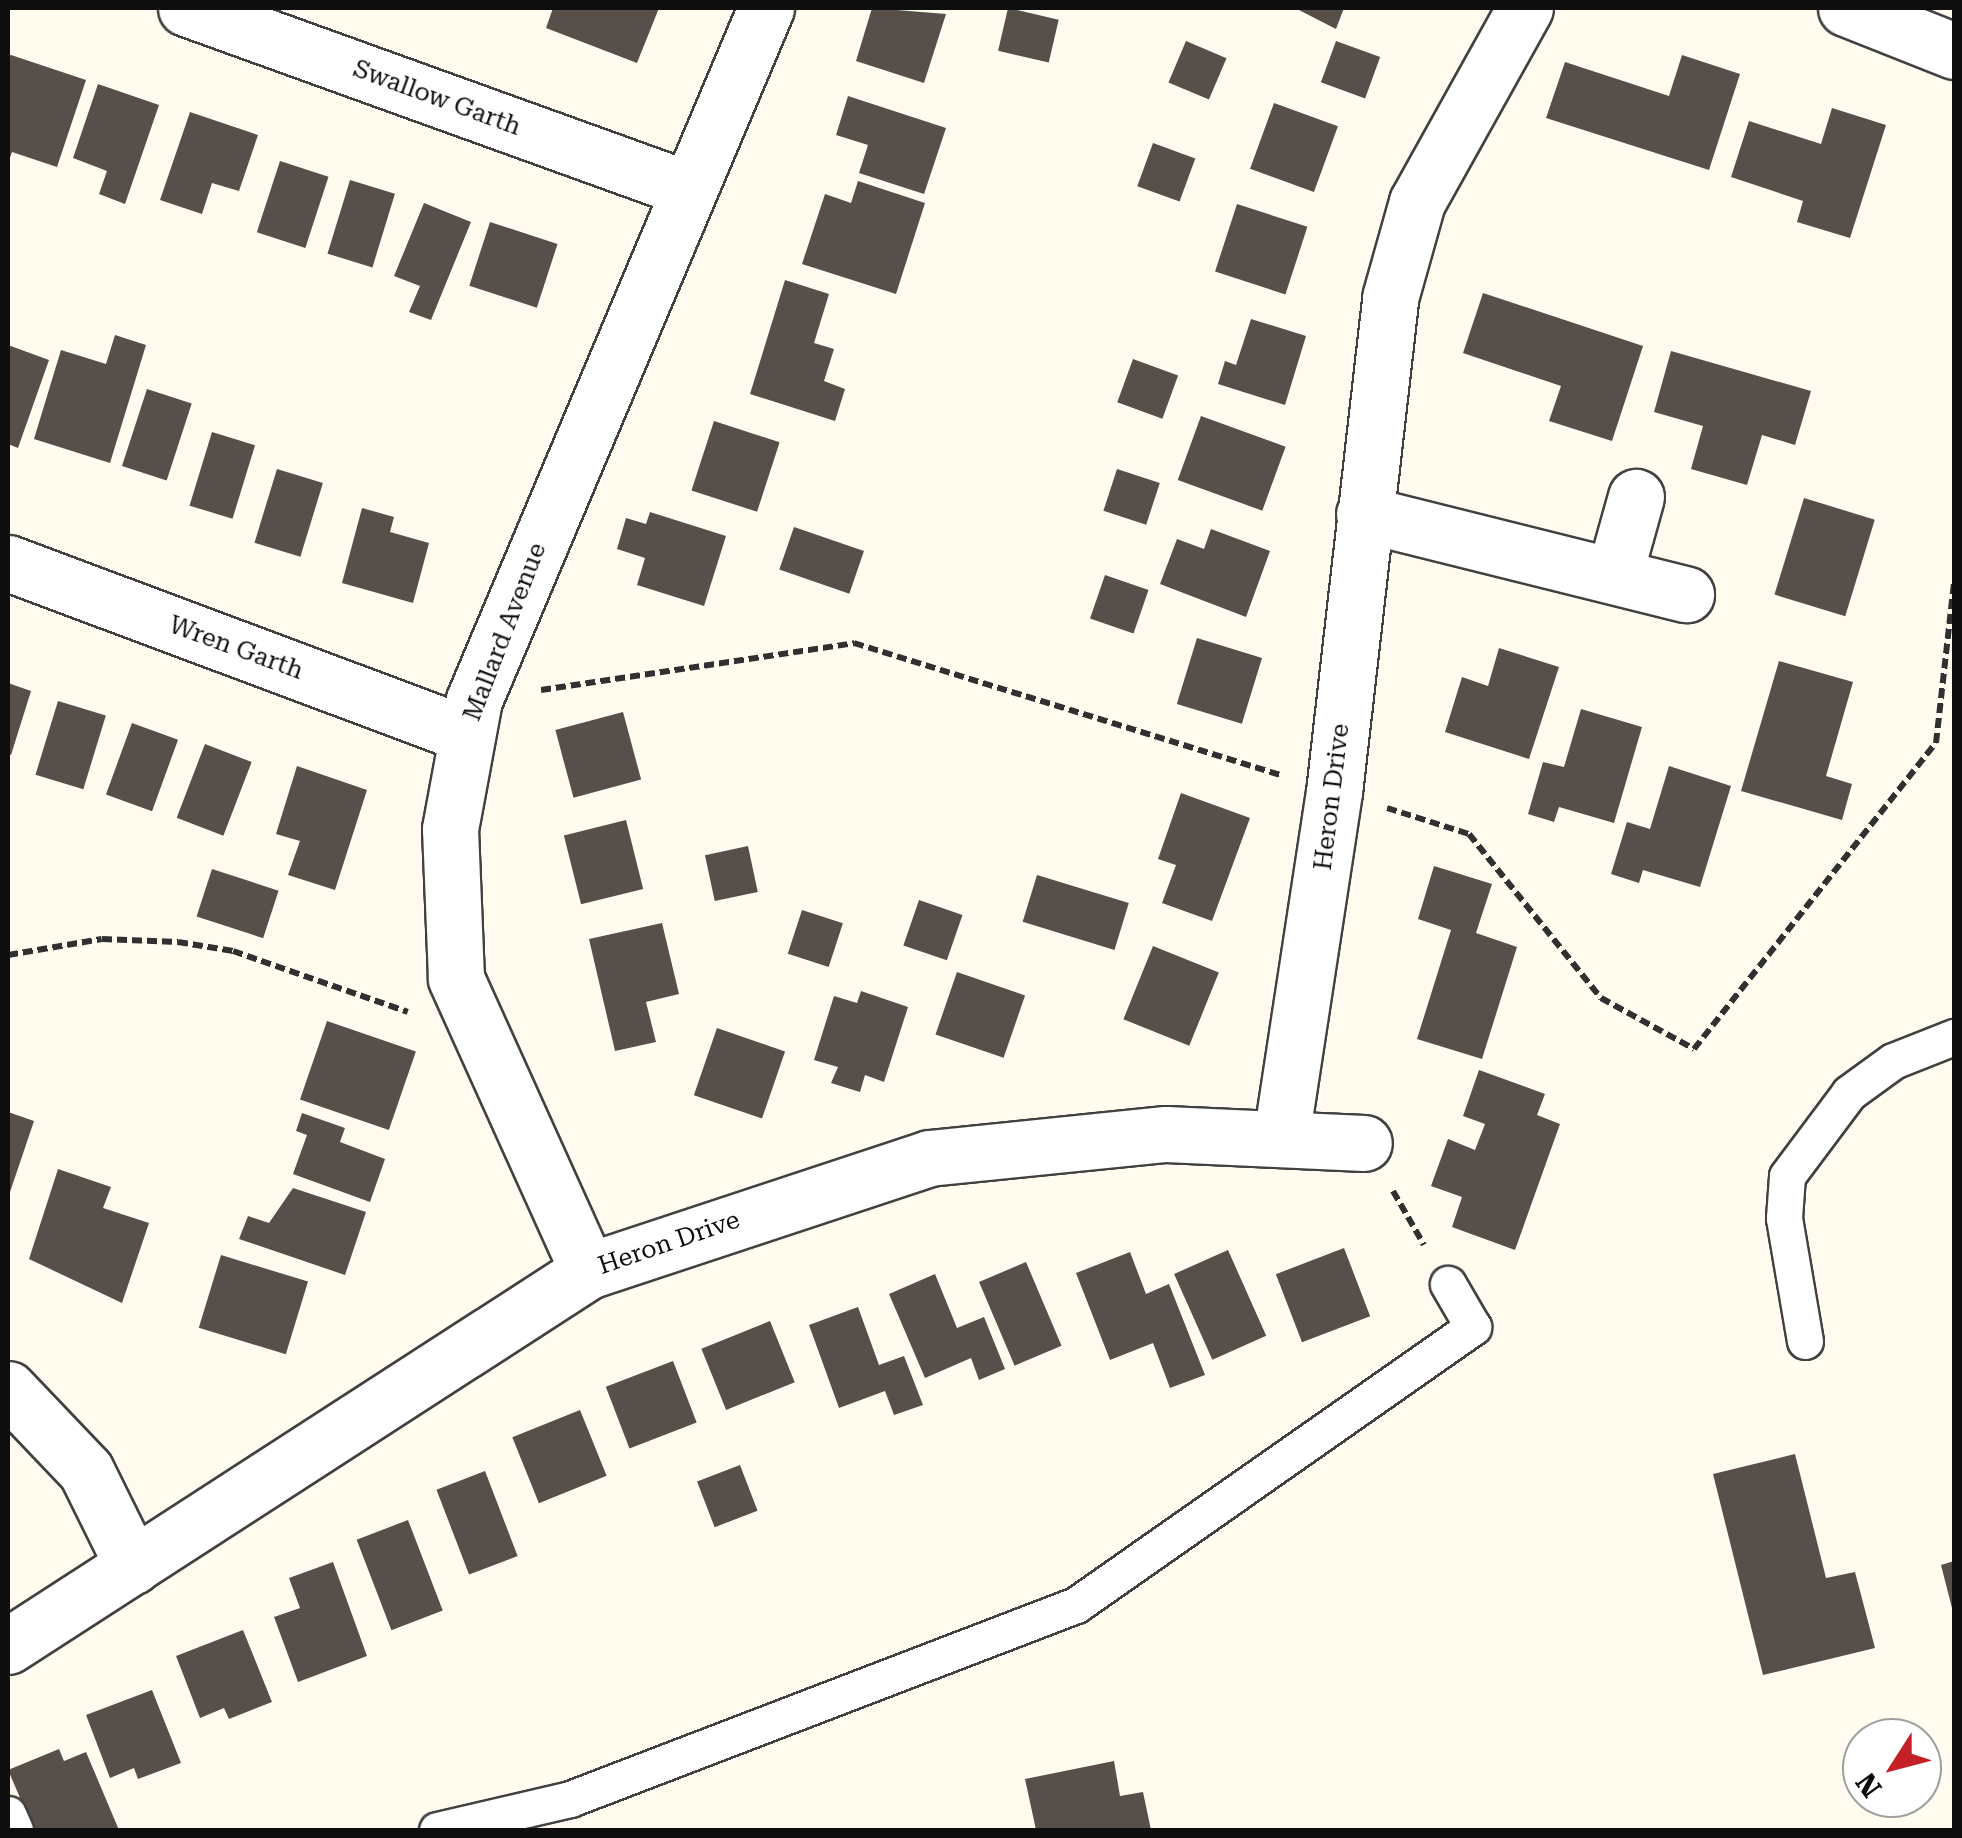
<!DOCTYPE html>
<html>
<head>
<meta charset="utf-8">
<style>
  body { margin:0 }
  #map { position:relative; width:1962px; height:1838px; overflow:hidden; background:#fffcef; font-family:"Roboto Serif",serif }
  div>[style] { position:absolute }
  .building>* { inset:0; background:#574f4a; transform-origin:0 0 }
  .path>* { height:6px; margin-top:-3px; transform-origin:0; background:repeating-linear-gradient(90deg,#303030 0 10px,transparent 0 15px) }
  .roads { filter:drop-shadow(2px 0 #414141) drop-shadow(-2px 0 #414141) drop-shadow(0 2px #414141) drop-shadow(0 -2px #414141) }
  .service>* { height:35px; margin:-17.5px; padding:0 17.5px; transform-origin:17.5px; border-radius:17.5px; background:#fff }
  .minor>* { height:55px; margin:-27.5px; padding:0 27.5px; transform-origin:27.5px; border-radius:27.5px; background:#fff }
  span { translate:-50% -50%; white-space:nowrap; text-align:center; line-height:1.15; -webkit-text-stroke:10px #fff; paint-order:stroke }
  .street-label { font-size:25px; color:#0e0e0e }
  .frame { position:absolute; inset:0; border:10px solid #0e0e0e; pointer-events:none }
  .north { position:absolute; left:1842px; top:1718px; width:100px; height:100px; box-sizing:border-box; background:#fff; border:2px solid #9f9f9f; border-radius:50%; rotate:234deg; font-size:28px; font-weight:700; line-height:40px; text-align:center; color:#0e0e0e }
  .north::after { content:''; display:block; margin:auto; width:35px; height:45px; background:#c42026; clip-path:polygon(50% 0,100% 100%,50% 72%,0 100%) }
</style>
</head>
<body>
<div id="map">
  <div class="building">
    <div style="clip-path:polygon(553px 8px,659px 8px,637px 63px,546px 28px)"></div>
    <div style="clip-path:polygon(872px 8px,946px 14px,924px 83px,856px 61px)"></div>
    <div style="left:1008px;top:8px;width:52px;height:44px;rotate:13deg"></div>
    <div style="clip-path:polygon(1295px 8px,1344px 8px,1336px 29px)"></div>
    <div style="left:1186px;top:41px;width:44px;height:45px;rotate:23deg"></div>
    <div style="left:1336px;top:41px;width:47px;height:44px;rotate:20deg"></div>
    <div style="clip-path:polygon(8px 54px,86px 80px,57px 167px,12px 152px,8px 163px)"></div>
    <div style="clip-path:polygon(1682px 55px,1740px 74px,1709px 170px,1546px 118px,1565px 62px,1669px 96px)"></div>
    <div style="clip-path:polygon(98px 84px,159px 105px,125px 204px,99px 194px,107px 171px,73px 158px)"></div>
    <div style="clip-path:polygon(848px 96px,946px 128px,924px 194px,859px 173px,868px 145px,836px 135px)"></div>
    <div style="left:1274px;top:103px;width:68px;height:70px;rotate:20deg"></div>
    <div style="clip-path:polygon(1832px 108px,1886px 125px,1850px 238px,1797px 222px,1803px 201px,1731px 177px,1749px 121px,1821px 144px)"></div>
    <div style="clip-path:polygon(190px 112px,258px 135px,239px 191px,212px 183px,202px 214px,160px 200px)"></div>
    <div style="left:1153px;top:143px;width:45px;height:46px;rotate:20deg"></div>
    <div style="left:280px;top:161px;width:51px;height:75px;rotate:18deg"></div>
    <div style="left:350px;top:180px;width:47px;height:77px;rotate:17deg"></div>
    <div style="clip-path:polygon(858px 181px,925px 203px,896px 294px,802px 264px,825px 194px,851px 203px)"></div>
    <div style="clip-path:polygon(424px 203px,471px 222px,431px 320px,409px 312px,420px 286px,394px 276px)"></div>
    <div style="left:1237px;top:204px;width:74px;height:71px;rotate:18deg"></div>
    <div style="left:490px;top:222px;width:71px;height:67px;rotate:18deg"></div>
    <div style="clip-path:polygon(785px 280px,829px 294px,814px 343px,834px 349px,824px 381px,845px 389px,835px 421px,750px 394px)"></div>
    <div style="clip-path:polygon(1483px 293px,1643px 346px,1612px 441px,1549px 421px,1561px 386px,1463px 353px)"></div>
    <div style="clip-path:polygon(1251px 319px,1306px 336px,1285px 405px,1218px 384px,1225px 361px,1236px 365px)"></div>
    <div style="clip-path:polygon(115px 335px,146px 345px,110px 463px,34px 439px,61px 350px,106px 364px)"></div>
    <div style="clip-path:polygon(8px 345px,49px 360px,18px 448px,8px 444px)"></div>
    <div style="clip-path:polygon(1671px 351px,1811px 391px,1795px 445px,1762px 435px,1747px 485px,1691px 469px,1703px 426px,1654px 412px)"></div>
    <div style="left:1133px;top:359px;width:48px;height:46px;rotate:20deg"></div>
    <div style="left:147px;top:389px;width:47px;height:81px;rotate:18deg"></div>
    <div style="left:1201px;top:416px;width:90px;height:68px;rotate:20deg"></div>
    <div style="left:714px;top:421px;width:69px;height:73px;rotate:18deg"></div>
    <div style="left:212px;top:432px;width:45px;height:77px;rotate:17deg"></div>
    <div style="left:277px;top:469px;width:48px;height:77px;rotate:17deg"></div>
    <div style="left:1117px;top:469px;width:45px;height:44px;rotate:18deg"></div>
    <div style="left:1804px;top:498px;width:74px;height:101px;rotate:17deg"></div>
    <div style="clip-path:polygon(362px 508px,394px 517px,390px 532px,429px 543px,413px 603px,342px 583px)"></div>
    <div style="clip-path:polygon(650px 512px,726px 536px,704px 606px,637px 585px,645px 558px,617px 549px,626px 518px,646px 524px)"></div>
    <div style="left:794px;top:527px;width:74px;height:45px;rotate:19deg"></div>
    <div style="clip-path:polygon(1211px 529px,1270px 551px,1246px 617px,1160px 584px,1177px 539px,1204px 549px)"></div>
    <div style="left:1105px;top:575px;width:46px;height:46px;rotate:19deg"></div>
    <div style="left:1197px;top:638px;width:68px;height:69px;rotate:17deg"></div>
    <div style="clip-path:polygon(1499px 648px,1559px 667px,1529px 759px,1445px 732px,1462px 677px,1488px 686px)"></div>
    <div style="clip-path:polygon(1779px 661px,1853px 682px,1826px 776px,1852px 784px,1842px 820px,1741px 791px)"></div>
    <div style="clip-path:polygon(8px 683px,31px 691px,11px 755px,8px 754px)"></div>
    <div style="left:58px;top:701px;width:50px;height:77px;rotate:17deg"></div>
    <div style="clip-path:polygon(1581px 709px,1642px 727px,1614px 823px,1559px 807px,1554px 822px,1528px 814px,1543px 762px,1564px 767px)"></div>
    <div style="left:623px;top:712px;width:70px;height:70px;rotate:75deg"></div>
    <div style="left:132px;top:723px;width:49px;height:76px;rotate:20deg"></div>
    <div style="left:205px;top:744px;width:50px;height:79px;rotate:21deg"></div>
    <div style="clip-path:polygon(297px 766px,367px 790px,335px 890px,288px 875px,300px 841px,276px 834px)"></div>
    <div style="clip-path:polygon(1669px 766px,1731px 786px,1700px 887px,1643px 870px,1639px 883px,1611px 874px,1627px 822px,1650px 829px)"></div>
    <div style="clip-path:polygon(1181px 793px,1250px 818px,1212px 921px,1162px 903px,1176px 865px,1158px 859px)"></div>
    <div style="left:626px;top:820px;width:71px;height:64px;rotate:76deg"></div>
    <div style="left:748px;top:846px;width:47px;height:44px;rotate:78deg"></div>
    <div style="clip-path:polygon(1434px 866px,1492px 884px,1476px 933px,1517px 947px,1482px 1059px,1417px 1039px,1451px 930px,1418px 919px)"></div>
    <div style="left:212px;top:869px;width:70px;height:50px;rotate:18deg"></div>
    <div style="left:1037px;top:875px;width:96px;height:49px;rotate:17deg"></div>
    <div style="left:919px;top:900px;width:46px;height:48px;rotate:19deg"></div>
    <div style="left:802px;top:910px;width:43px;height:46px;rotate:18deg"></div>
    <div style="clip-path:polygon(662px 923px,679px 994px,646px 1002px,656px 1042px,615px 1051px,589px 939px)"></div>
    <div style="left:1153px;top:946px;width:71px;height:79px;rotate:22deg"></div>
    <div style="left:957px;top:972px;width:72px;height:66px;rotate:19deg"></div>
    <div style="clip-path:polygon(861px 991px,908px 1007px,884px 1082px,865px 1075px,860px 1092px,831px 1083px,838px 1067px,814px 1060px,834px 996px,857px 1003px)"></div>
    <div style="left:327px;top:1021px;width:94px;height:83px;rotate:19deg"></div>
    <div style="left:717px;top:1028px;width:72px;height:71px;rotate:19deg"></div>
    <div style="clip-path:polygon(1479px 1070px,1545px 1094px,1537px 1115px,1560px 1124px,1515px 1250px,1452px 1227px,1462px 1197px,1431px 1186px,1448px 1139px,1475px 1150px,1485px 1124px,1463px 1116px)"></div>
    <div style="clip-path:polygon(8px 1112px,34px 1121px,8px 1198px)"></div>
    <div style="clip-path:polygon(302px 1113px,345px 1128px,340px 1142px,385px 1159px,370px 1202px,293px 1174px,307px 1135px,296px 1131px)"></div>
    <div style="clip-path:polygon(58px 1169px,111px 1187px,103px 1208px,149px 1223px,122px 1303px,29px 1259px)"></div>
    <div style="clip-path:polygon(293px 1188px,366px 1212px,345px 1275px,239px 1239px,248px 1216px,269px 1223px)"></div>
    <div style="left:1344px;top:1248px;width:73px;height:73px;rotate:69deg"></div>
    <div style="left:1228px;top:1250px;width:94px;height:59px;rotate:66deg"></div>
    <div style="clip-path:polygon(1130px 1252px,1146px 1294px,1169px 1284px,1205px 1375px,1170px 1388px,1153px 1343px,1110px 1360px,1076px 1273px)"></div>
    <div style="left:221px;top:1255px;width:91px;height:76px;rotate:17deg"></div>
    <div style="left:1026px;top:1262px;width:91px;height:51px;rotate:67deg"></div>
    <div style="clip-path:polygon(935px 1274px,957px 1328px,984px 1317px,1005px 1369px,979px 1380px,971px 1358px,925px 1378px,889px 1294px)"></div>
    <div style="clip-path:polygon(858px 1307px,879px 1365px,904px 1356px,923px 1405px,894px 1415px,885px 1391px,839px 1408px,809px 1325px)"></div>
    <div style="left:770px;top:1321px;width:66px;height:74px;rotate:68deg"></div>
    <div style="left:673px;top:1361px;width:66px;height:72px;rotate:69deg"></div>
    <div style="left:580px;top:1410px;width:71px;height:73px;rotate:68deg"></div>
    <div style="clip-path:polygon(1795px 1454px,1826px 1578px,1855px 1572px,1875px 1648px,1763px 1675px,1713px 1474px)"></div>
    <div style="left:740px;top:1465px;width:49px;height:46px;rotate:69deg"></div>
    <div style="left:485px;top:1471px;width:91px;height:52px;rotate:69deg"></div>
    <div style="left:408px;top:1520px;width:97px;height:55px;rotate:69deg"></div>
    <div style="clip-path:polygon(1954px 1561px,1954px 1612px,1953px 1612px,1941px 1565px)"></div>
    <div style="clip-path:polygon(333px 1562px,367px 1656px,298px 1682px,274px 1617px,300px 1608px,289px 1578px)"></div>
    <div style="clip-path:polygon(243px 1630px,272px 1702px,229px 1719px,224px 1708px,200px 1718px,176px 1656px)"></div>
    <div style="clip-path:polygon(152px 1690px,181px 1763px,138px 1779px,134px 1768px,110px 1778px,86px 1715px)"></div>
    <div style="clip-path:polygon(59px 1749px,64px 1761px,86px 1752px,119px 1830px,34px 1830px,8px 1770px)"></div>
    <div style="clip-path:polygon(1114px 1761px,1120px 1796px,1143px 1792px,1151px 1830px,1036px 1830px,1025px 1779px)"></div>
  </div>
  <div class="path">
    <div style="left:541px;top:690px;width:317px;rotate:-8.5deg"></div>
    <div style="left:854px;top:643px;width:446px;rotate:17.2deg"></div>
    <div style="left:1387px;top:808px;width:86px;rotate:17.6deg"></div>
    <div style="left:1469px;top:834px;width:211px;rotate:51.2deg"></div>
    <div style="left:1601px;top:998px;width:106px;rotate:28.7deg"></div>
    <div style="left:1694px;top:1049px;width:390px;rotate:-51.7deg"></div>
    <div style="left:1936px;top:743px;width:161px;rotate:-83.6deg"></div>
    <div style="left:8px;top:955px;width:95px;rotate:-9.7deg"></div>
    <div style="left:102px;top:939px;width:76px;rotate:2.3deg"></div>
    <div style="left:178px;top:942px;width:56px;rotate:9.3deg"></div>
    <div style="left:233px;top:951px;width:185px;rotate:19.2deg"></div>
    <div style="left:1393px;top:1191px;width:62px;rotate:60.1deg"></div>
  </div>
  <div class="roads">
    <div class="service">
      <div style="left:1805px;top:1341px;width:125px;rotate:-99.7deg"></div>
      <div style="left:1784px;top:1218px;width:42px;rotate:-85.9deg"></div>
      <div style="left:1787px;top:1176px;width:104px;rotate:-53.2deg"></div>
      <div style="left:1849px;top:1093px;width:54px;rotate:-36deg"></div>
      <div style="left:1893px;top:1061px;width:66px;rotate:-21.5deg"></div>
      <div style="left:8px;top:1814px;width:17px;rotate:66deg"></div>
      <div style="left:437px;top:1830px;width:137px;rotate:-13.1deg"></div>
      <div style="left:570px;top:1799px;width:542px;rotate:-20.98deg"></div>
      <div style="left:1076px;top:1605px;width:485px;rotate:-35deg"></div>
      <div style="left:1473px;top:1327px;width:50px;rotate:-120.2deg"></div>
    </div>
    <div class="minor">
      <div style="left:186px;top:8px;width:534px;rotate:19.83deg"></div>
      <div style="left:1846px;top:8px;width:116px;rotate:21.7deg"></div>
      <div style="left:1364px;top:514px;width:332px;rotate:14deg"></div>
      <div style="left:8px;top:563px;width:488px;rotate:20.5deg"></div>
      <div style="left:1615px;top:572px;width:78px;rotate:-74.4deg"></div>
      <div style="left:1281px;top:1138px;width:350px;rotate:-81.3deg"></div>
      <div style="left:1334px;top:792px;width:497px;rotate:-83.5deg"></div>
      <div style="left:1390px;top:298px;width:100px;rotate:-74.3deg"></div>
      <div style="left:1417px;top:202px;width:222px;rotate:-60.9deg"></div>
      <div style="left:588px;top:1271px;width:321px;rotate:-114.3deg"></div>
      <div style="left:456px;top:978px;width:149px;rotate:-92.3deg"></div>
      <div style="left:450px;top:829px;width:131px;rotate:-79.5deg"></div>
      <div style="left:474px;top:700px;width:751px;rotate:-67.12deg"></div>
      <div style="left:8px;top:1389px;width:113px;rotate:46.4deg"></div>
      <div style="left:86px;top:1471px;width:106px;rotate:63.7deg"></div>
      <div style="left:8px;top:1646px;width:691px;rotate:-32.88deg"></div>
      <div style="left:588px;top:1271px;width:359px;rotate:-18.3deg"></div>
      <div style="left:929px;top:1158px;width:238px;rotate:-5.8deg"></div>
      <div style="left:1166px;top:1134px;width:198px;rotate:2.6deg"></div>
    </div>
  </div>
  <div class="street-label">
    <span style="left:437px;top:98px;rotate:20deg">Swallow Garth</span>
    <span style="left:505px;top:632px;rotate:-69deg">Mallard Avenue</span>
    <span style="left:236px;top:648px;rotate:20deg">Wren Garth</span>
    <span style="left:1332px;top:797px;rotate:-83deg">Heron Drive</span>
    <span style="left:669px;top:1243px;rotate:-19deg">Heron Drive</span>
  </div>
  <div class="frame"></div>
  <div class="north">N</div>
</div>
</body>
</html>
